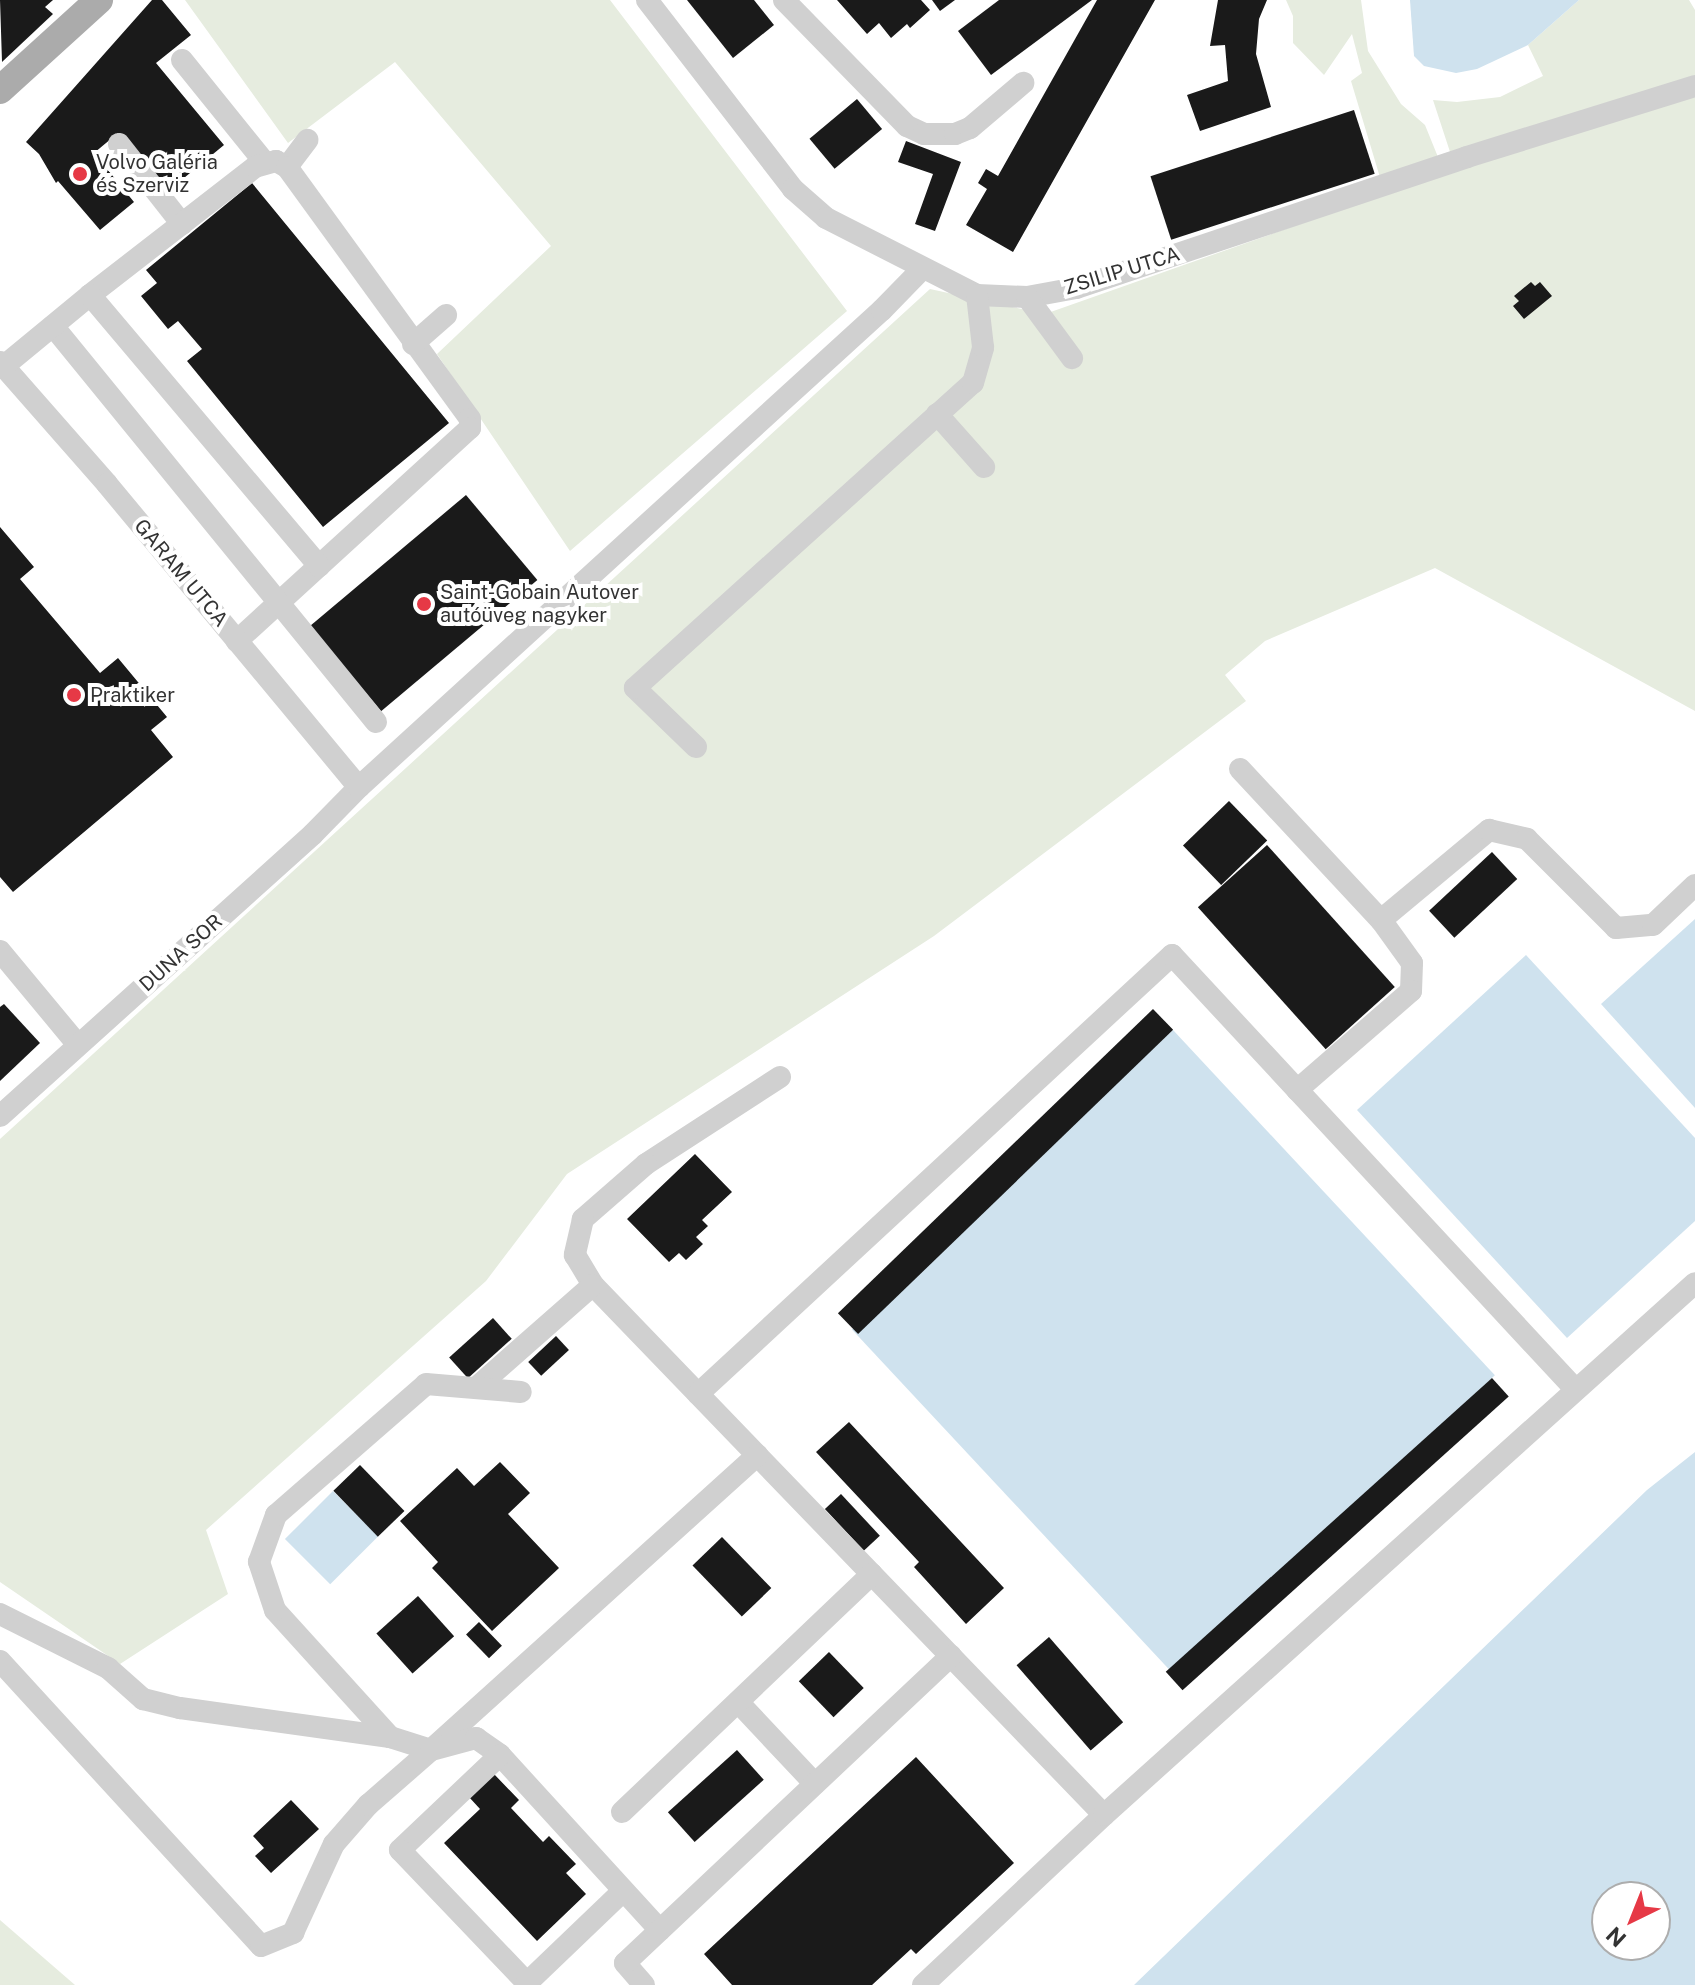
<!DOCTYPE html>
<html>
<head>
<meta charset="utf-8">
<style>
  body { margin:0 }
  #map { position:relative; width:1695px; height:1985px; overflow:hidden; background:#fff; font-family:"Public Sans",sans-serif }
  div>[style] { position:absolute }
  .green>* { inset:0; background:#e6ecdf }
  .water>* { inset:0; background:#cfe2ee; transform-origin:0 0 }
  .building>* { inset:0; background:#1a1a1a; transform-origin:0 0 }
  .minor>* { height:22px; margin:-11px; padding:0 11px; transform-origin:11px; border-radius:11px; background:#d0d0d0 }
  .major>* { height:28px; margin:-14px; padding:0 14px; transform-origin:14px; border-radius:14px; background:#ababab }
  .dots>* { width:22px; height:22px; translate:-50% -50%; box-sizing:border-box; border:4px solid #fff; border-radius:50% }
  span { translate:-50% -50%; white-space:nowrap; text-align:center; line-height:1.15; -webkit-text-stroke:8px #fff; paint-order:stroke }
  .poi-label { font-size:20px; color:#333 }
  .left { translate:0 -50%; text-align:left }
  .street-label { font-size:20px; color:#333 }
  .north { position:absolute; left:1591px; top:1881px; width:80px; height:80px; box-sizing:border-box; background:#fff; border:2px solid #adadad; border-radius:50%; rotate:223deg; font-size:22px; font-weight:700; line-height:32px; text-align:center; color:#333 }
  .north::after { content:''; display:block; margin:auto; width:28px; height:36px; background:#e63946; clip-path:polygon(50% 0,100% 100%,50% 72%,0 100%) }
</style>
</head>
<body>
<div id="map">
  <div class="green">
    <div style="clip-path:polygon(185px 0,610px 0,847px 311px,570px 551px,437px 354px,551px 246px,395px 62px,288px 143px)"></div>
    <div style="clip-path:polygon(1286px 0,1361px 0,1368px 51px,1401px 104px,1425px 125px,1440px 162px,1452px 158px,1433px 100px,1457px 102px,1500px 97px,1543px 76px,1528px 45px,1579px 0,1689px 0,1695px 10px,1695px 711px,1435px 568px,1265px 641px,1225px 675px,1246px 701px,934px 936px,567px 1174px,486px 1281px,206px 1530px,228px 1594px,120px 1664px,0 1582px,0 1139px,930px 289px,1045px 314px,1385px 194px,1351px 81px,1362px 73px,1352px 34px,1324px 75px,1293px 43px,1293px 16px)"></div>
    <div style="clip-path:polygon(0 1920px,75px 1985px,0 1985px)"></div>
  </div>
  <div class="water">
    <div style="clip-path:polygon(1410px 0,1579px 0,1528px 45px,1477px 69px,1456px 73px,1424px 66px,1414px 56px)"></div>
    <div style="clip-path:polygon(1695px 919px,1695px 1108px,1601px 1004px)"></div>
    <div style="clip-path:polygon(1526px 955px,1695px 1138px,1695px 1221px,1567px 1338px,1357px 1110px)"></div>
    <div style="left:1173px;top:1030px;width:472px;height:439px;rotate:47deg"></div>
    <div style="clip-path:polygon(evenodd,1695px 1452px,1695px 1985px,1134px 1985px,1647px 1490px,1695px 1452px,1607px 1897px,1655px 1897px,1655px 1945px,1607px 1945px,1607px 1897px)"></div>
    <div style="left:333px;top:1491px;width:64px;height:68px;rotate:45deg"></div>
  </div>
  <div class="building">
    <div style="clip-path:polygon(0 0,53px 0,45px 7px,53px 14px,2px 62px)"></div>
    <div style="clip-path:polygon(152px 0,162px 0,191px 35px,156px 63px,224px 145px,167px 192px,118px 133px,94px 153px,134px 202px,100px 230px,58px 181px,56px 183px,39px 154px,26px 142px)"></div>
    <div style="clip-path:polygon(687px 0,754px 0,774px 25px,733px 58px)"></div>
    <div style="clip-path:polygon(837px 0,921px 0,930px 10px,910px 28px,907px 24px,891px 38px,879px 23px,867px 34px)"></div>
    <div style="clip-path:polygon(932px 0,955px 0,940px 11px)"></div>
    <div style="clip-path:polygon(999px 0,1092px 0,991px 75px,958px 31px)"></div>
    <div style="clip-path:polygon(1097px 0,1155px 0,1013px 252px,966px 225px,987px 189px,978px 183px,986px 169px,998px 176px)"></div>
    <div style="clip-path:polygon(1218px 0,1267px 0,1259px 19px,1256px 54px,1271px 107px,1200px 131px,1187px 95px,1228px 81px,1225px 45px,1210px 46px)"></div>
    <div style="left:857px;top:99px;width:39px;height:62px;rotate:50deg"></div>
    <div style="left:1354px;top:110px;width:67px;height:214px;rotate:72deg"></div>
    <div style="clip-path:polygon(906px 141px,961px 162px,935px 231px,915px 224px,933px 174px,898px 162px)"></div>
    <div style="clip-path:polygon(252px 183px,449px 423px,323px 527px,187px 361px,202px 349px,178px 321px,168px 329px,141px 296px,157px 283px,146px 270px)"></div>
    <div style="clip-path:polygon(1531px 282px,1535px 286px,1540px 282px,1552px 296px,1524px 319px,1513px 306px,1519px 301px,1514px 296px)"></div>
    <div style="left:466px;top:495px;width:111px;height:204px;rotate:50deg"></div>
    <div style="clip-path:polygon(0 527px,34px 567px,20px 579px,100px 673px,118px 658px,167px 717px,151px 730px,173px 757px,13px 892px,0 877px)"></div>
    <div style="left:1229px;top:801px;width:55px;height:64px;rotate:46deg"></div>
    <div style="left:1267px;top:845px;width:191px;height:93px;rotate:48deg"></div>
    <div style="left:1492px;top:852px;width:37px;height:86px;rotate:47deg"></div>
    <div style="clip-path:polygon(4px 1004px,40px 1043px,0 1081px,0 1007px)"></div>
    <div style="left:1153px;top:1009px;width:29px;height:438px;rotate:46deg"></div>
    <div style="clip-path:polygon(695px 1154px,732px 1192px,702px 1220px,708px 1226px,696px 1237px,703px 1244px,686px 1260px,679px 1253px,669px 1262px,627px 1219px)"></div>
    <div style="left:493px;top:1318px;width:28px;height:59px;rotate:48deg"></div>
    <div style="left:556px;top:1336px;width:19px;height:38px;rotate:47deg"></div>
    <div style="left:1492px;top:1378px;width:25px;height:439px;rotate:48deg"></div>
    <div style="clip-path:polygon(849px 1422px,1004px 1588px,966px 1624px,914px 1567px,919px 1562px,816px 1452px)"></div>
    <div style="clip-path:polygon(500px 1462px,530px 1493px,508px 1514px,559px 1568px,492px 1631px,432px 1568px,438px 1562px,400px 1521px,457px 1468px,474px 1486px)"></div>
    <div style="left:360px;top:1465px;width:64px;height:37px;rotate:46deg"></div>
    <div style="left:841px;top:1494px;width:57px;height:22px;rotate:47deg"></div>
    <div style="left:722px;top:1537px;width:71px;height:41px;rotate:46deg"></div>
    <div style="left:418px;top:1596px;width:54px;height:56px;rotate:48deg"></div>
    <div style="left:479px;top:1622px;width:33px;height:18px;rotate:46deg"></div>
    <div style="left:1049px;top:1637px;width:113px;height:43px;rotate:49deg"></div>
    <div style="left:829px;top:1652px;width:50px;height:42px;rotate:46deg"></div>
    <div style="left:737px;top:1750px;width:40px;height:93px;rotate:48deg"></div>
    <div style="clip-path:polygon(916px 1757px,1014px 1863px,916px 1954px,911px 1949px,872px 1985px,732px 1985px,704px 1954px)"></div>
    <div style="clip-path:polygon(493px 1773px,519px 1800px,511px 1808px,543px 1842px,549px 1836px,576px 1864px,566px 1873px,586px 1894px,537px 1941px,444px 1843px,480px 1809px,469px 1797px)"></div>
    <div style="clip-path:polygon(291px 1800px,319px 1829px,271px 1873px,255px 1856px,264px 1848px,253px 1836px)"></div>
  </div>
  <div class="minor">
    <div style="left:647px;top:0;width:239px;rotate:52.3deg"></div>
    <div style="left:793px;top:189px;width:44px;rotate:41.3deg"></div>
    <div style="left:826px;top:218px;width:169px;rotate:27deg"></div>
    <div style="left:977px;top:295px;width:50px;rotate:2.3deg"></div>
    <div style="left:1027px;top:297px;width:50px;rotate:-10.4deg"></div>
    <div style="left:1076px;top:288px;width:412px;rotate:-18.5deg"></div>
    <div style="left:1467px;top:157px;width:239px;rotate:-17.3deg"></div>
    <div style="left:784px;top:0;width:176px;rotate:45.7deg"></div>
    <div style="left:907px;top:126px;width:19px;rotate:25deg"></div>
    <div style="left:924px;top:134px;width:31px"></div>
    <div style="left:955px;top:134px;width:16px;rotate:-22deg"></div>
    <div style="left:970px;top:128px;width:70px;rotate:-40.3deg"></div>
    <div style="left:182px;top:60px;width:132px;rotate:51.1deg"></div>
    <div style="left:119px;top:144px;width:102px;rotate:51.8deg"></div>
    <div style="left:287px;top:167px;width:34px;rotate:-53deg"></div>
    <div style="left:90px;top:295px;width:209px;rotate:-37.8deg"></div>
    <div style="left:255px;top:167px;width:22px;rotate:-16deg"></div>
    <div style="left:276px;top:161px;width:13px;rotate:29deg"></div>
    <div style="left:287px;top:167px;width:311px;rotate:54deg"></div>
    <div style="left:470px;top:419px;width:9px;rotate:90deg"></div>
    <div style="left:470px;top:428px;width:316px;rotate:137.6deg"></div>
    <div style="left:1027px;top:297px;width:76px;rotate:53.6deg"></div>
    <div style="left:53px;top:326px;width:511px;rotate:50.8deg"></div>
    <div style="left:413px;top:344px;width:44px;rotate:-41.3deg"></div>
    <div style="left:0;top:362px;width:162px;rotate:48.7deg"></div>
    <div style="left:107px;top:484px;width:394px;rotate:50.3deg"></div>
    <div style="left:4px;top:366px;width:112px;rotate:-39.5deg"></div>
    <div style="left:90px;top:295px;width:355px;rotate:49.8deg"></div>
    <div style="left:937px;top:414px;width:71px;rotate:48.4deg"></div>
    <div style="left:696px;top:747px;width:85px;rotate:-136deg"></div>
    <div style="left:635px;top:688px;width:455px;rotate:-42.1deg"></div>
    <div style="left:973px;top:383px;width:37px;rotate:-74deg"></div>
    <div style="left:983px;top:347px;width:52px;rotate:-96.6deg"></div>
    <div style="left:1240px;top:769px;width:207px;rotate:47deg"></div>
    <div style="left:1381px;top:920px;width:53px;rotate:54.2deg"></div>
    <div style="left:1412px;top:963px;width:28px;rotate:92deg"></div>
    <div style="left:1411px;top:991px;width:151px;rotate:139deg"></div>
    <div style="left:1381px;top:920px;width:141px;rotate:-39.8deg"></div>
    <div style="left:1489px;top:830px;width:39px;rotate:13deg"></div>
    <div style="left:1527px;top:839px;width:126px;rotate:45deg"></div>
    <div style="left:1616px;top:928px;width:37px;rotate:-5deg"></div>
    <div style="left:1653px;top:925px;width:58px;rotate:-43.6deg"></div>
    <div style="left:0;top:951px;width:122px;rotate:50.3deg"></div>
    <div style="left:780px;top:1077px;width:160px;rotate:147deg"></div>
    <div style="left:646px;top:1164px;width:84px;rotate:138.9deg"></div>
    <div style="left:583px;top:1219px;width:37px;rotate:103deg"></div>
    <div style="left:575px;top:1255px;width:35px;rotate:59deg"></div>
    <div style="left:593px;top:1285px;width:736px;rotate:46.05deg"></div>
    <div style="left:0;top:1116px;width:421px;rotate:-42deg"></div>
    <div style="left:313px;top:834px;width:66px;rotate:-45.6deg"></div>
    <div style="left:359px;top:787px;width:708px;rotate:-42.37deg"></div>
    <div style="left:882px;top:310px;width:56px;rotate:-45.7deg"></div>
    <div style="left:477px;top:1387px;width:154px;rotate:-41.3deg"></div>
    <div style="left:698px;top:1394px;width:646px;rotate:-42.8deg"></div>
    <div style="left:1172px;top:955px;width:592px;rotate:47.12deg"></div>
    <div style="left:0;top:1614px;width:121px;rotate:26.6deg"></div>
    <div style="left:108px;top:1668px;width:47px;rotate:41.5deg"></div>
    <div style="left:143px;top:1699px;width:38px;rotate:14deg"></div>
    <div style="left:180px;top:1708px;width:212px;rotate:7.9deg"></div>
    <div style="left:390px;top:1737px;width:43px;rotate:17.6deg"></div>
    <div style="left:431px;top:1750px;width:440px;rotate:-42.1deg"></div>
    <div style="left:0;top:1661px;width:386px;rotate:47.5deg"></div>
    <div style="left:261px;top:1946px;width:35px;rotate:-22deg"></div>
    <div style="left:293px;top:1933px;width:98px;rotate:-65.3deg"></div>
    <div style="left:334px;top:1844px;width:52px;rotate:-48.9deg"></div>
    <div style="left:368px;top:1805px;width:84px;rotate:-41.1deg"></div>
    <div style="left:431px;top:1750px;width:47px;rotate:-14.9deg"></div>
    <div style="left:476px;top:1738px;width:29px;rotate:35deg"></div>
    <div style="left:500px;top:1755px;width:237px;rotate:47.6deg"></div>
    <div style="left:738px;top:1702px;width:112px;rotate:46.8deg"></div>
    <div style="left:390px;top:1737px;width:171px;rotate:-132.2deg"></div>
    <div style="left:275px;top:1610px;width:51px;rotate:-108.4deg"></div>
    <div style="left:259px;top:1562px;width:50px;rotate:-70.1deg"></div>
    <div style="left:276px;top:1515px;width:199px;rotate:-41.1deg"></div>
    <div style="left:426px;top:1384px;width:95px;rotate:4.8deg"></div>
    <div style="left:500px;top:1755px;width:138px;rotate:136.5deg"></div>
    <div style="left:400px;top:1850px;width:184px;rotate:46.3deg"></div>
    <div style="left:527px;top:1983px;width:133px;rotate:-43.8deg"></div>
    <div style="left:622px;top:1812px;width:345px;rotate:-43.6deg"></div>
    <div style="left:644px;top:1985px;width:29px;rotate:-131deg"></div>
    <div style="left:625px;top:1963px;width:448px;rotate:-43.3deg"></div>
    <div style="left:923px;top:1985px;width:248px;rotate:-43.2deg"></div>
    <div style="left:1104px;top:1815px;width:795px;rotate:-41.99deg"></div>
  </div>
  <div class="major">
    <div style="left:0;top:90px;width:134px;rotate:-42.3deg"></div>
  </div>
  <div class="dots">
    <div style="left:80px;top:174px;background:#e63946"></div>
    <div style="left:424px;top:604px;background:#e63946"></div>
    <div style="left:74px;top:695px;background:#e63946"></div>
  </div>
  <div class="poi-label">
    <span class="left" style="left:96px;top:174px">Volvo Galéria<br>és Szerviz</span>
    <span class="left" style="left:440px;top:604px">Saint-Gobain Autover<br>autóüveg nagyker</span>
    <span class="left" style="left:90px;top:695px">Praktiker</span>
  </div>
  <div class="street-label">
    <span style="left:1122px;top:271px;rotate:-17deg">ZSILIP UTCA</span>
    <span style="left:181px;top:573px;rotate:50deg">GARAM UTCA</span>
    <span style="left:181px;top:953px;rotate:-42deg">DUNA SOR</span>
  </div>
  <div class="north">N</div>
</div>
</body>
</html>
